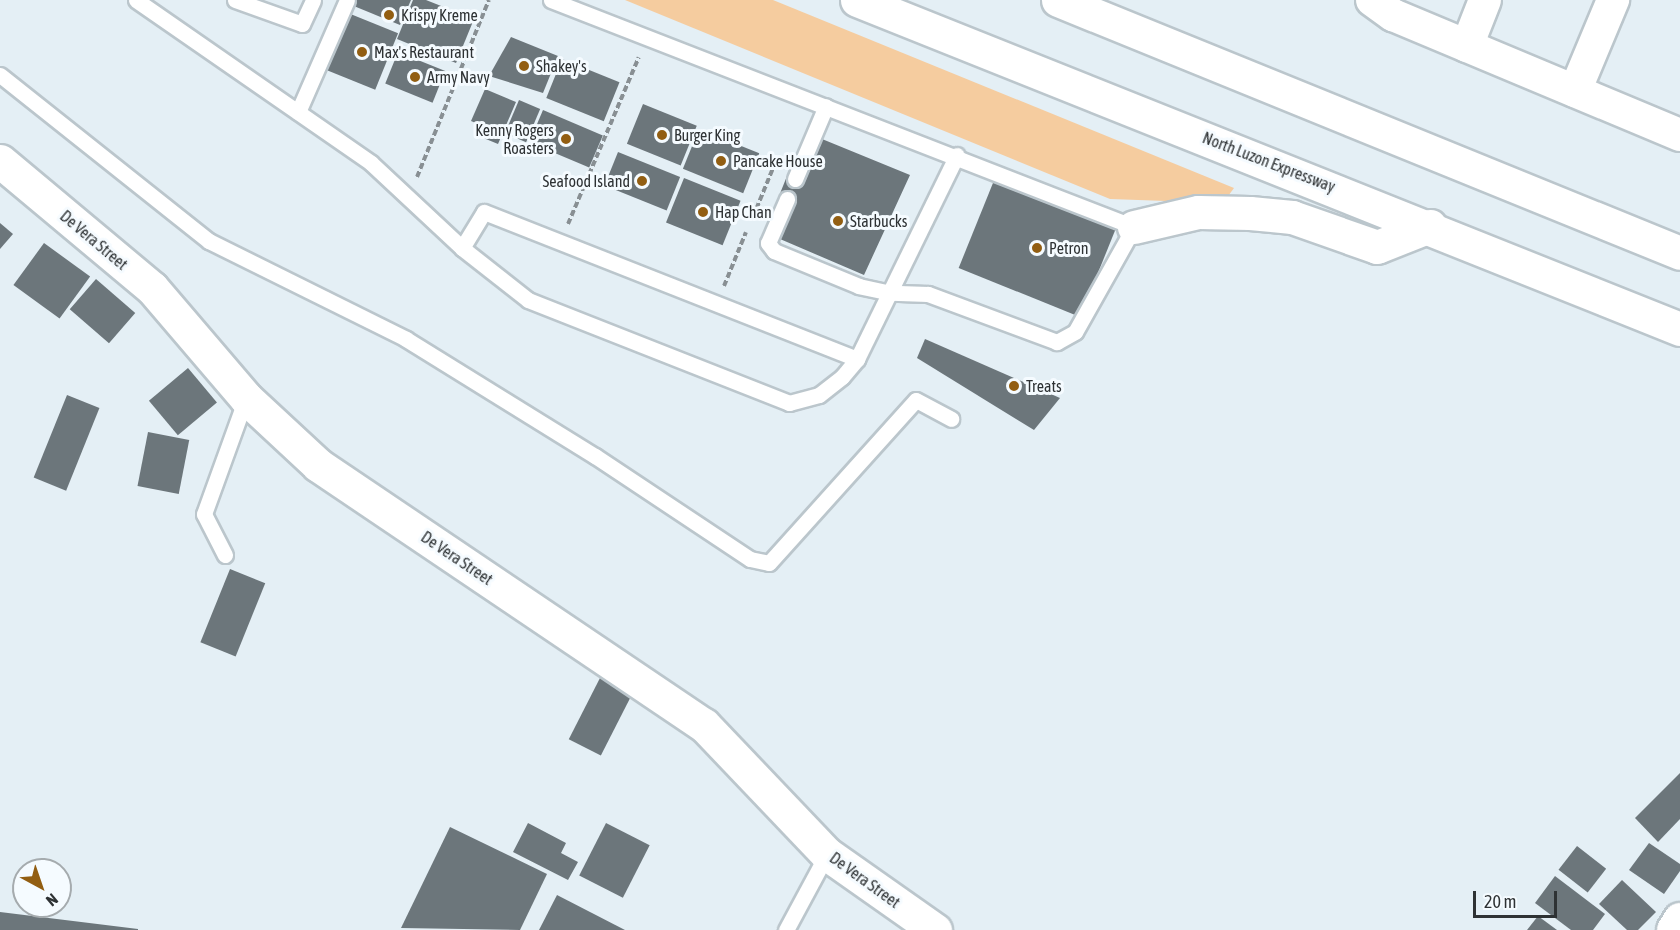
<!DOCTYPE html>
<html>
<head>
<meta charset="utf-8">
<style>
  body { margin:0 }
  #map { position:relative; width:1680px; height:930px; overflow:hidden; background:#e4eff5; font-family:"Asap Condensed",sans-serif }
  div>[style] { position:absolute }
  .green>* { inset:0; background:#f5cc9f }
  .building>* { inset:0; background:#6c767b; transform-origin:0 0 }
  .path>* { height:4px; margin-top:-2px; transform-origin:0; background:repeating-linear-gradient(90deg,#888f93 0 6px,transparent 0 9px) }
  .roads { filter:drop-shadow(2px 0 #bbc6cc) drop-shadow(-2px 0 #bbc6cc) drop-shadow(0 2px #bbc6cc) drop-shadow(0 -2px #bbc6cc) }
  .lane>* { height:15px; margin:-7.5px; padding:0 7.5px; transform-origin:7.5px; border-radius:7.5px; background:#fff }
  .street>* { height:32px; margin:-16px; padding:0 16px; transform-origin:16px; border-radius:16px; background:#fff }
  .secondary>* { height:33px; margin:-16.5px; padding:0 16.5px; transform-origin:16.5px; border-radius:16.5px; background:#fff }
  .highway>* { height:33px; margin:-16.5px; padding:0 16.5px; transform-origin:16.5px; border-radius:16.5px; background:#fff }
  .dots>* { width:16px; height:16px; translate:-50% -50%; box-sizing:border-box; border:3px solid #f5fbff; border-radius:50% }
  span { translate:-50% -50%; white-space:nowrap; text-align:center; line-height:1.15; -webkit-text-stroke:6px #f5fbff; paint-order:stroke }
  .poi-label { font-size:16px; color:#2e3234 }
  .left { translate:0 -50%; text-align:left }
  .right { translate:-100% -50%; text-align:right }
  .street-label { font-size:16px; color:#2e3234 }
  .north { position:absolute; left:12px; top:858px; width:60px; height:60px; box-sizing:border-box; background:#f5fbff; border:2px solid #a5abae; border-radius:50%; rotate:140deg; font-size:16px; font-weight:700; line-height:24px; text-align:center; color:#2e3234 }
  .north::after { content:''; display:block; margin:auto; width:21px; height:27px; background:#925e12; clip-path:polygon(50% 0,100% 100%,50% 72%,0 100%) }
  .scale { position:absolute; left:1473px; top:891px; width:84px; height:27px; box-sizing:border-box; border:3px solid #2e3234; border-top:0; padding-left:8px; font-size:18px; line-height:21px; white-space:nowrap; color:#2e3234; -webkit-text-stroke:4px #f5fbff; paint-order:stroke }
</style>
</head>
<body>
<div id="map">
  <div class="green">
    <div style="clip-path:polygon(625px 0,773px 0,1234px 188px,1223px 203px,1110px 199px)"></div>
  </div>
  <div class="building">
    <div style="clip-path:polygon(351px 0,411px 0,400px 25px,349px 4px)"></div>
    <div style="clip-path:polygon(413px 0,426px 0,474px 19px,456px 63px,397px 39px)"></div>
    <div style="left:348px;top:13px;width:54px;height:61px;rotate:22deg"></div>
    <div style="clip-path:polygon(511px 37px,558px 56px,543px 93px,489px 76px)"></div>
    <div style="left:398px;top:52px;width:51px;height:34px;rotate:22deg"></div>
    <div style="left:562px;top:59px;width:62px;height:42px;rotate:22deg"></div>
    <div style="clip-path:polygon(485px 89px,516px 102px,498px 144px,481px 137px,485px 127px,471px 121px)"></div>
    <div style="left:519px;top:100px;width:23px;height:36px;rotate:23deg"></div>
    <div style="left:643px;top:104px;width:58px;height:43px;rotate:22deg"></div>
    <div style="left:543px;top:110px;width:65px;height:35px;rotate:23deg"></div>
    <div style="left:699px;top:129px;width:65px;height:43px;rotate:22deg"></div>
    <div style="clip-path:polygon(822px 139px,910px 175px,864px 275px,780px 239px,796px 203px,779px 196px,787px 176px,804px 183px)"></div>
    <div style="left:618px;top:152px;width:67px;height:36px;rotate:22deg"></div>
    <div style="left:684px;top:178px;width:61px;height:48px;rotate:22deg"></div>
    <div style="left:995px;top:178px;width:131px;height:97px;rotate:22deg"></div>
    <div style="clip-path:polygon(0 223px,13px 234px,0 249px)"></div>
    <div style="left:44px;top:243px;width:57px;height:52px;rotate:36deg"></div>
    <div style="left:96px;top:279px;width:52px;height:40px;rotate:41deg"></div>
    <div style="clip-path:polygon(925px 339px,1060px 398px,1034px 430px,917px 358px)"></div>
    <div style="left:188px;top:368px;width:45px;height:51px;rotate:50deg"></div>
    <div style="left:67px;top:395px;width:35px;height:89px;rotate:22deg"></div>
    <div style="left:148px;top:432px;width:42px;height:55px;rotate:11deg"></div>
    <div style="left:230px;top:569px;width:38px;height:79px;rotate:22deg"></div>
    <div style="left:601px;top:676px;width:36px;height:71px;rotate:27deg"></div>
    <div style="clip-path:polygon(1680px 773px,1680px 819px,1658px 842px,1635px 818px)"></div>
    <div style="clip-path:polygon(528px 823px,566px 843px,561px 853px,578px 862px,568px 880px,513px 852px)"></div>
    <div style="left:606px;top:823px;width:49px;height:59px;rotate:27deg"></div>
    <div style="clip-path:polygon(450px 827px,547px 874px,520px 930px,401px 928px)"></div>
    <div style="clip-path:polygon(1649px 843px,1680px 864px,1680px 871px,1664px 894px,1629px 870px)"></div>
    <div style="left:1577px;top:846px;width:37px;height:30px;rotate:38deg"></div>
    <div style="clip-path:polygon(1555px 876px,1605px 914px,1593px 930px,1571px 930px,1535px 903px)"></div>
    <div style="clip-path:polygon(1622px 880px,1656px 912px,1638px 930px,1627px 930px,1599px 904px)"></div>
    <div style="clip-path:polygon(557px 895px,625px 930px,539px 930px)"></div>
    <div style="clip-path:polygon(0 912px,138px 929px,138px 930px,0 930px)"></div>
    <div style="clip-path:polygon(1538px 916px,1557px 930px,1527px 930px)"></div>
  </div>
  <div class="path">
    <div style="left:417px;top:177px;width:191px;rotate:-67.9deg"></div>
    <div style="left:753px;top:217px;width:53px;rotate:-67.8deg"></div>
    <div style="left:568px;top:224px;width:181px;rotate:-67deg"></div>
    <div style="left:724px;top:286px;width:58px;rotate:-67.8deg"></div>
  </div>
  <div class="roads">
    <div class="lane">
      <div style="left:136px;top:0;width:286px;rotate:34.7deg"></div>
      <div style="left:371px;top:163px;width:125px;rotate:43deg"></div>
      <div style="left:462px;top:248px;width:84px;rotate:38.2deg"></div>
      <div style="left:528px;top:300px;width:281px;rotate:21.5deg"></div>
      <div style="left:789px;top:403px;width:31px;rotate:-15deg"></div>
      <div style="left:819px;top:395px;width:29px;rotate:-38deg"></div>
      <div style="left:842px;top:377px;width:23px;rotate:-50deg"></div>
      <div style="left:857px;top:359px;width:227px;rotate:-63.9deg"></div>
      <div style="left:235px;top:0;width:71px;rotate:19.7deg"></div>
      <div style="left:302px;top:24px;width:26px;rotate:-65deg"></div>
      <div style="left:551px;top:0;width:626px;rotate:21.27deg"></div>
      <div style="left:1134px;top:227px;width:120px;rotate:119.3deg"></div>
      <div style="left:1075px;top:332px;width:21px;rotate:151deg"></div>
      <div style="left:1057px;top:342px;width:138px;rotate:-159.6deg"></div>
      <div style="left:928px;top:294px;width:37px;rotate:-178deg"></div>
      <div style="left:891px;top:293px;width:33px;rotate:-168deg"></div>
      <div style="left:859px;top:286px;width:92px;rotate:-157.6deg"></div>
      <div style="left:774px;top:251px;width:10px;rotate:-127deg"></div>
      <div style="left:768px;top:243px;width:48px;rotate:-66.6deg"></div>
      <div style="left:0;top:75px;width:267px;rotate:38.5deg"></div>
      <div style="left:209px;top:241px;width:220px;rotate:26.4deg"></div>
      <div style="left:406px;top:339px;width:222px;rotate:31.8deg"></div>
      <div style="left:595px;top:456px;width:186px;rotate:33.6deg"></div>
      <div style="left:750px;top:559px;width:19px;rotate:12deg"></div>
      <div style="left:769px;top:563px;width:219px;rotate:-48deg"></div>
      <div style="left:916px;top:400px;width:40px;rotate:28deg"></div>
      <div style="left:298px;top:112px;width:122px;rotate:-66.4deg"></div>
      <div style="left:795px;top:179px;width:79px;rotate:-67deg"></div>
      <div style="left:462px;top:248px;width:42px;rotate:-58.6deg"></div>
      <div style="left:484px;top:212px;width:401px;rotate:21.5deg"></div>
      <div style="left:225px;top:555px;width:46px;rotate:-117.1deg"></div>
      <div style="left:204px;top:514px;width:123px;rotate:-70.1deg"></div>
      <div style="left:786px;top:930px;width:86px;rotate:-61.7deg"></div>
    </div>
    <div class="street">
      <div style="left:1372px;top:0;width:26px;rotate:36deg"></div>
      <div style="left:1393px;top:15px;width:311px;rotate:22.7deg"></div>
      <div style="left:1467px;top:46px;width:49px;rotate:-68.6deg"></div>
      <div style="left:1575px;top:91px;width:99px;rotate:-67.3deg"></div>
      <div style="left:1673px;top:930px;width:13px;rotate:-58deg"></div>
    </div>
    <div class="secondary">
      <div style="left:0;top:161px;width:198px;rotate:39.9deg"></div>
      <div style="left:152px;top:288px;width:145px;rotate:49.5deg"></div>
      <div style="left:246px;top:398px;width:98px;rotate:42.9deg"></div>
      <div style="left:318px;top:465px;width:465px;rotate:34deg"></div>
      <div style="left:704px;top:725px;width:178px;rotate:46.4deg"></div>
      <div style="left:827px;top:854px;width:132px;rotate:35.1deg"></div>
    </div>
    <div class="highway">
      <div style="left:857px;top:0;width:886px;rotate:21.79deg"></div>
      <div style="left:1058px;top:0;width:671px;rotate:22.13deg"></div>
      <div style="left:1134px;top:227px;width:66px;rotate:-13.2deg"></div>
      <div style="left:1198px;top:212px;width:52px;rotate:1.1deg"></div>
      <div style="left:1250px;top:213px;width:42px;rotate:5.4deg"></div>
      <div style="left:1292px;top:217px;width:90px;rotate:19.4deg"></div>
      <div style="left:1377px;top:247px;width:57px;rotate:-21.6deg"></div>
    </div>
  </div>
  <div class="dots">
    <div style="left:389px;top:15px;background:#925e12"></div>
    <div style="left:362px;top:52px;background:#925e12"></div>
    <div style="left:524px;top:66px;background:#925e12"></div>
    <div style="left:415px;top:77px;background:#925e12"></div>
    <div style="left:662px;top:135px;background:#925e12"></div>
    <div style="left:566px;top:139px;background:#925e12"></div>
    <div style="left:721px;top:161px;background:#925e12"></div>
    <div style="left:642px;top:181px;background:#925e12"></div>
    <div style="left:703px;top:212px;background:#925e12"></div>
    <div style="left:838px;top:221px;background:#925e12"></div>
    <div style="left:1037px;top:248px;background:#925e12"></div>
    <div style="left:1014px;top:386px;background:#925e12"></div>
  </div>
  <div class="poi-label">
    <span class="left" style="left:401px;top:15px">Krispy Kreme</span>
    <span class="left" style="left:374px;top:52px">Max's Restaurant</span>
    <span class="left" style="left:536px;top:66px">Shakey's</span>
    <span class="left" style="left:427px;top:77px">Army Navy</span>
    <span class="right" style="left:554px;top:139px">Kenny Rogers<br>Roasters</span>
    <span class="left" style="left:674px;top:135px">Burger King</span>
    <span class="left" style="left:733px;top:161px">Pancake House</span>
    <span class="right" style="left:630px;top:181px">Seafood Island</span>
    <span class="left" style="left:715px;top:212px">Hap Chan</span>
    <span class="left" style="left:850px;top:221px">Starbucks</span>
    <span class="left" style="left:1049px;top:248px">Petron</span>
    <span class="left" style="left:1026px;top:386px">Treats</span>
  </div>
  <div class="street-label">
    <span style="left:1269px;top:162px;rotate:21deg">North Luzon Expressway</span>
    <span style="left:94px;top:240px;rotate:40deg">De Vera Street</span>
    <span style="left:457px;top:558px;rotate:34deg">De Vera Street</span>
    <span style="left:865px;top:880px;rotate:36deg">De Vera Street</span>
  </div>
  <div class="north">N</div>
  <div class="scale">20 m</div>
</div>
</body>
</html>
